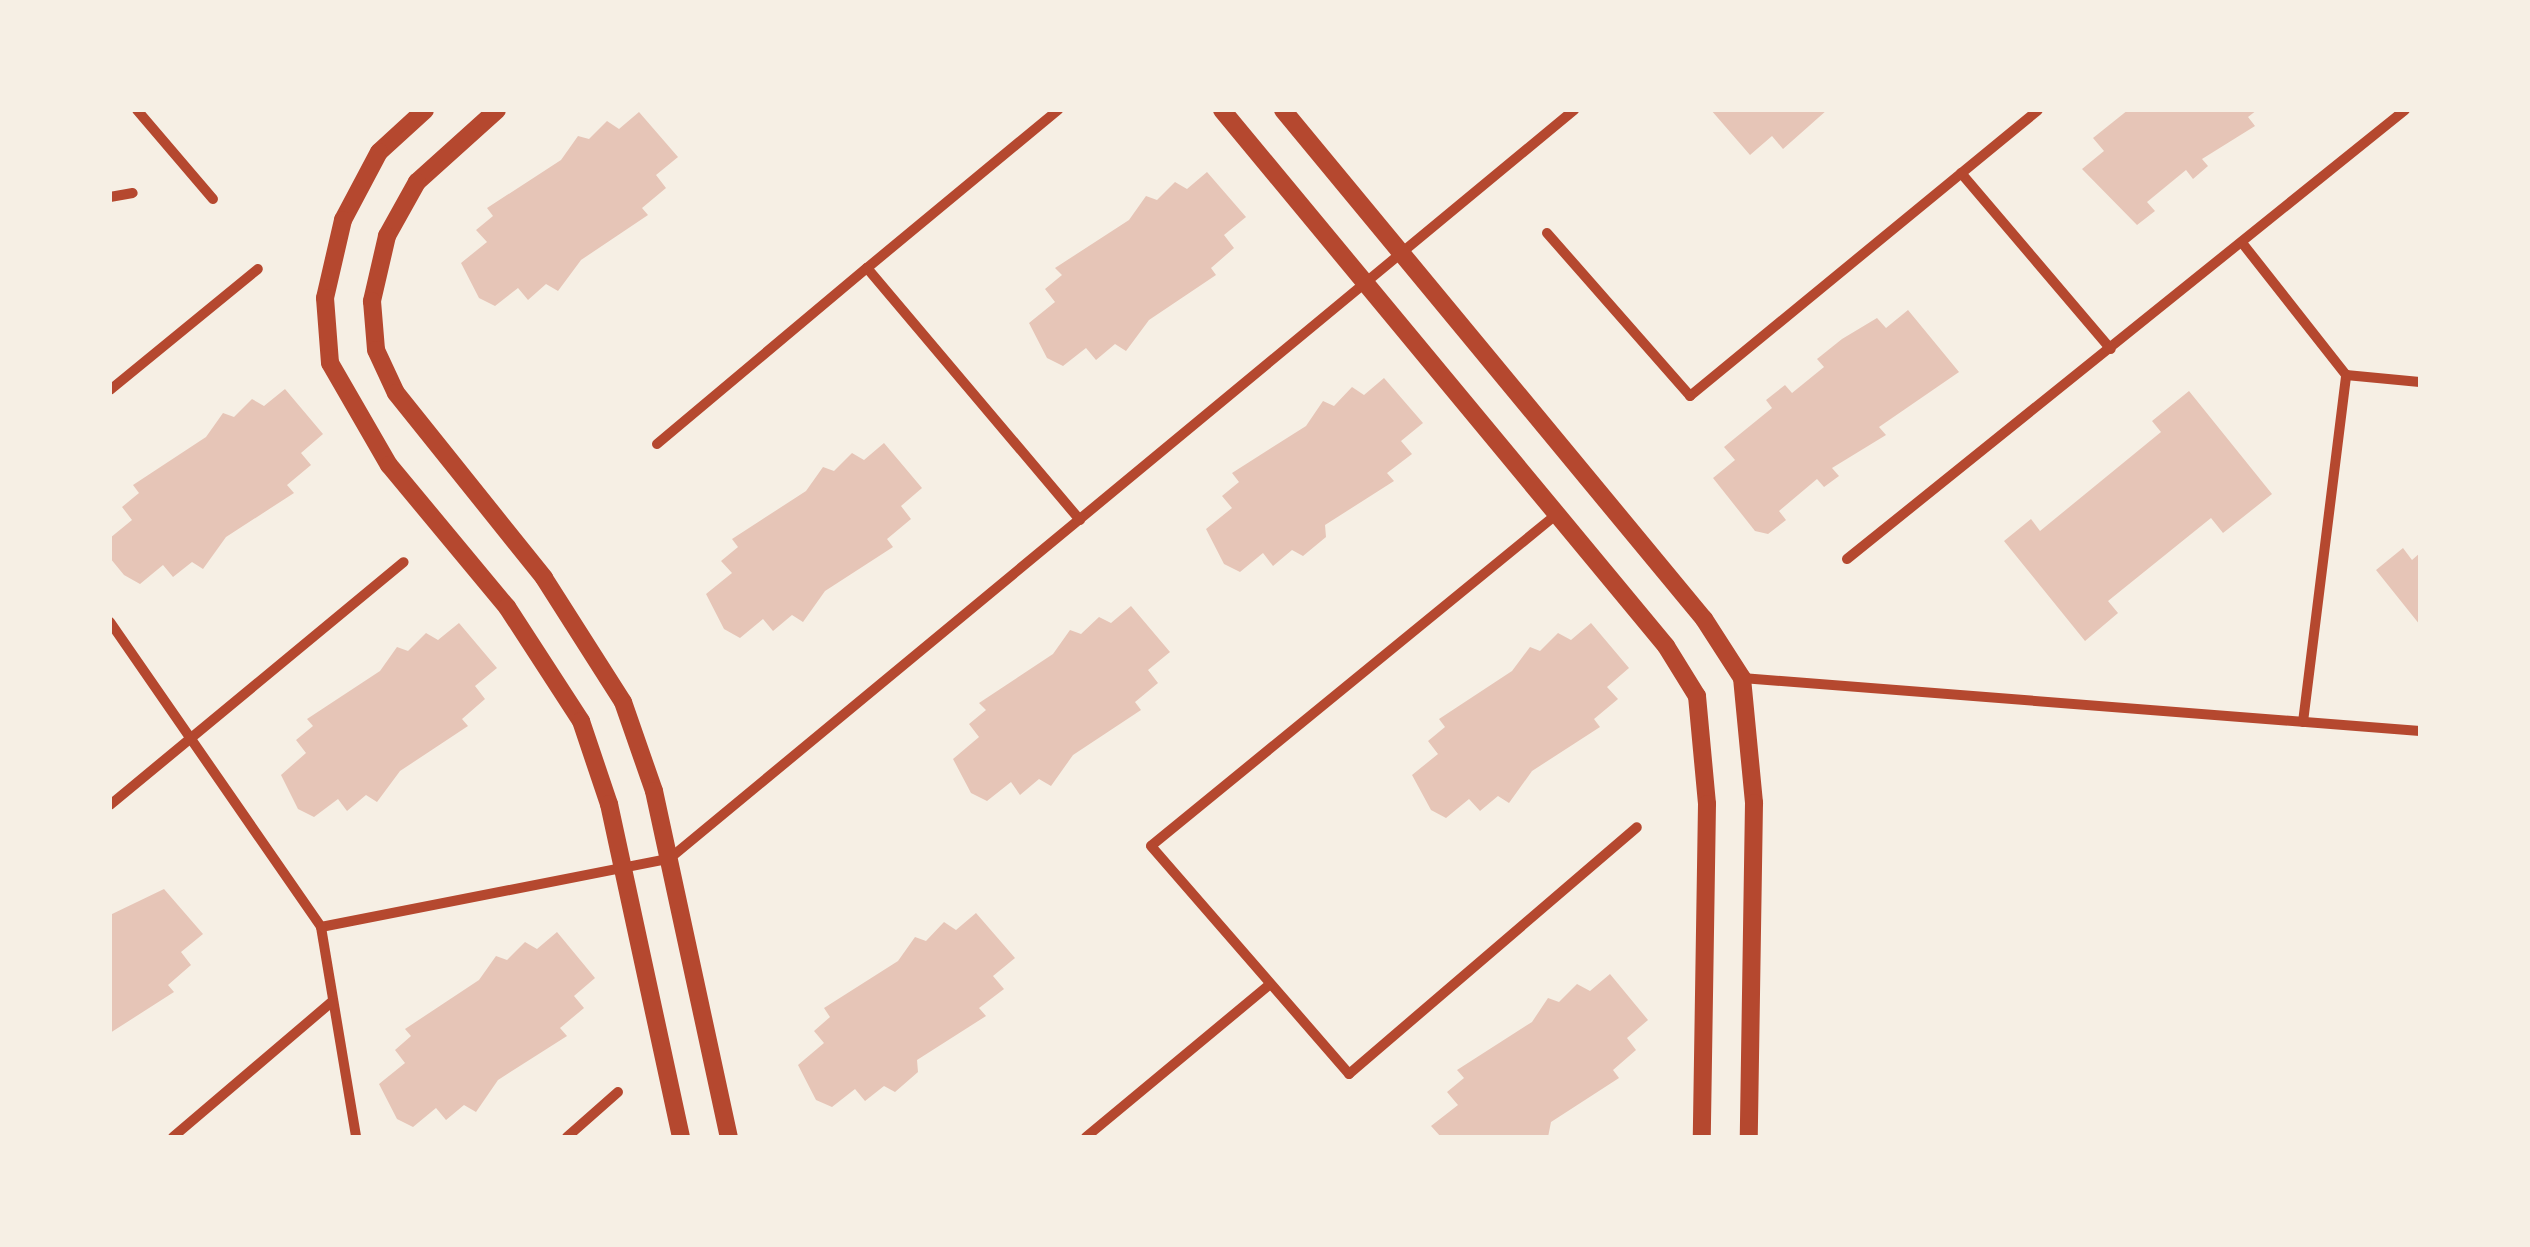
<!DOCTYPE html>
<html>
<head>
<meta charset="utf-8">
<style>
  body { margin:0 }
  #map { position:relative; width:2530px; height:1247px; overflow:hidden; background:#f6efe4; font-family:Poppins,sans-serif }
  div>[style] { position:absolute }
  .building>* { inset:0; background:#e6c5b7 }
  .minor>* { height:10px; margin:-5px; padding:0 5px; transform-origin:5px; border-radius:5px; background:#b5482f }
  .tertiary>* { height:18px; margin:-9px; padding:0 9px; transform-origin:9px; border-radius:9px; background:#b5482f }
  span { translate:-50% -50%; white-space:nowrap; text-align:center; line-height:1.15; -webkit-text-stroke:9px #f6efe4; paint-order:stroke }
  .frame { position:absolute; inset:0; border:112px solid #f6efe4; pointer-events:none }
</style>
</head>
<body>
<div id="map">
  <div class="building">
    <div style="clip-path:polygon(1711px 110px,1827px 110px,1783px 149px,1772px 136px,1750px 155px)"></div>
    <div style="clip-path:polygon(2128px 110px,2257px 110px,2248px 117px,2255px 126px,2202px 159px,2208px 166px,2193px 179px,2186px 170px,2147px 202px,2155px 211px,2137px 225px,2082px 169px,2104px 151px,2093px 138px)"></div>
    <div style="clip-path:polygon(639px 112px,678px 157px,656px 175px,666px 188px,642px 208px,648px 215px,581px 260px,558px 291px,546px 284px,528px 300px,518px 288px,495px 306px,479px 298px,461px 263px,487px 242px,476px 230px,493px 216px,487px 208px,561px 160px,578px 136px,589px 139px,607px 121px,619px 129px)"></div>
    <div style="clip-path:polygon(1207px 172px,1246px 217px,1224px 235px,1234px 248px,1211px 268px,1216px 275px,1149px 320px,1126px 351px,1115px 344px,1096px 360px,1086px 348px,1063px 366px,1047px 358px,1029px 323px,1055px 302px,1045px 289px,1062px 275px,1055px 268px,1129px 220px,1146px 196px,1157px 200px,1175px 182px,1187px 189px)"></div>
    <div style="clip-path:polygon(1908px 310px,1959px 372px,1879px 427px,1886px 435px,1832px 468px,1839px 476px,1824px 487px,1817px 479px,1779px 511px,1786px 520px,1768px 534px,1755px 531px,1713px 478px,1735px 460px,1724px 447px,1772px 408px,1766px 400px,1785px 385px,1792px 393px,1824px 367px,1817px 359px,1842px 339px,1877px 318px,1886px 328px)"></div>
    <div style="clip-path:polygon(1384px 378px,1423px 423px,1401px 441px,1412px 454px,1387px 473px,1394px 481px,1325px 525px,1326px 537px,1303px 556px,1292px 550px,1273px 566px,1263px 553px,1240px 572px,1224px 564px,1206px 529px,1232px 508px,1222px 496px,1239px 482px,1232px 473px,1306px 426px,1323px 401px,1334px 406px,1352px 387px,1364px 395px)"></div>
    <div style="clip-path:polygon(285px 389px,323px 434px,301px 453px,311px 465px,287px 485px,294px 493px,226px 537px,203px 569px,192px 562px,173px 577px,163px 565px,140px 584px,124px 575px,110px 558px,110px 538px,132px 520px,122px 507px,139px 493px,133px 485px,206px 437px,223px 413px,234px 417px,252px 399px,264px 406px)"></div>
    <div style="clip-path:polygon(2189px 391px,2272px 494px,2223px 533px,2211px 518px,2108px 601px,2118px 613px,2085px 641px,2004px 541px,2031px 519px,2040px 531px,2161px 432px,2152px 421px)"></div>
    <div style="clip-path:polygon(884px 443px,922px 488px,901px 506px,911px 519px,887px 539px,893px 547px,825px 591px,803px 622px,792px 615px,773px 631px,763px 619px,740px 638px,724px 629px,706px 594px,732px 573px,721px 561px,738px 547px,732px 539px,806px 491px,823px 467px,834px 471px,852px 453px,864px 460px)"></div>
    <div style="clip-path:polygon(2403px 548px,2412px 560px,2420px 553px,2420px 625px,2376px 570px)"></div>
    <div style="clip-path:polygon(1131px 606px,1170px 652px,1148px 670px,1158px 683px,1135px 702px,1141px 710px,1073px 755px,1051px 786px,1039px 779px,1020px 795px,1011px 782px,987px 801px,971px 793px,953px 759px,979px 737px,969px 724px,986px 710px,979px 703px,1053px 654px,1070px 630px,1081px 634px,1099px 617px,1111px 623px)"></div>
    <div style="clip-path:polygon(459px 623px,497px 668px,475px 686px,485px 699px,462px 719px,468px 726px,400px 771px,377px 802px,366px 795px,347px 811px,338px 799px,314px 817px,298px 809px,281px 775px,306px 753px,296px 740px,313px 726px,307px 719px,380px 671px,397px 647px,408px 651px,426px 633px,438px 640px)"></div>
    <div style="clip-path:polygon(1591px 623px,1629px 668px,1607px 687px,1618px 699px,1594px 719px,1600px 727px,1532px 771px,1509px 803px,1498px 796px,1480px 811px,1469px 799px,1446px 818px,1431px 810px,1412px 775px,1438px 754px,1428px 741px,1445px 727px,1439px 719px,1512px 671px,1530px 647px,1540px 651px,1558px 633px,1571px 640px)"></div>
    <div style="clip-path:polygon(164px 889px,203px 934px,181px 952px,191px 965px,168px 985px,174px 992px,110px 1033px,110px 915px)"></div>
    <div style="clip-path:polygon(976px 913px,1015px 958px,993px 976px,1004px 989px,979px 1008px,986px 1016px,917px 1060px,918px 1072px,895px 1092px,884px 1086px,865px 1101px,855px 1089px,832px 1107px,816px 1100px,798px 1065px,824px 1043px,814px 1031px,830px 1017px,824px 1008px,898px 961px,915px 937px,926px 941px,944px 922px,956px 930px)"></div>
    <div style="clip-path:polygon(557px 932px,595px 978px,574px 996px,584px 1008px,560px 1028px,567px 1036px,498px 1080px,476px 1112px,464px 1105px,446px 1120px,436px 1108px,413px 1127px,397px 1119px,379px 1084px,405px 1063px,395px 1050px,411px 1036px,405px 1029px,479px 980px,496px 956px,507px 960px,525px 942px,537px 949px)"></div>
    <div style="clip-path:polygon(1610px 974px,1648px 1020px,1627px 1038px,1636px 1050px,1613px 1070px,1619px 1078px,1551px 1122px,1548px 1137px,1441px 1137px,1431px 1126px,1458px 1105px,1447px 1092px,1464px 1078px,1457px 1070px,1532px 1022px,1548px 998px,1559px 1002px,1577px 984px,1590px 991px)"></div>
  </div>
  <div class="minor">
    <div style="left:137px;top:110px;width:117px;rotate:49.5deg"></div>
    <div style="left:1058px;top:110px;width:248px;rotate:140.4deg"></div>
    <div style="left:867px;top:268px;width:330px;rotate:49.8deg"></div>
    <div style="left:1961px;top:173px;width:231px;rotate:49.6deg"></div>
    <div style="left:110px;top:197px;width:23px;rotate:-10deg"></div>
    <div style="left:1547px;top:233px;width:217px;rotate:48.7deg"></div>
    <div style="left:1690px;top:396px;width:450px;rotate:-39.4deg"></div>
    <div style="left:2243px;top:244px;width:167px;rotate:51.8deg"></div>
    <div style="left:110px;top:390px;width:191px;rotate:-39.3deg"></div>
    <div style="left:657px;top:444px;width:274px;rotate:-40deg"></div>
    <div style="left:1557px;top:514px;width:524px;rotate:140.73deg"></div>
    <div style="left:1151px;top:846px;width:302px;rotate:49deg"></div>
    <div style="left:1349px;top:1074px;width:379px;rotate:-40.6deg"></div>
    <div style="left:1847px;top:559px;width:716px;rotate:-38.82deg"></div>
    <div style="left:110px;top:622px;width:371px;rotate:55.3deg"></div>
    <div style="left:321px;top:927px;width:355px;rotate:-11.1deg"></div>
    <div style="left:669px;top:859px;width:1175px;rotate:-39.61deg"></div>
    <div style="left:1742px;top:678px;width:680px;rotate:4.47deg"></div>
    <div style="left:2303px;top:722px;width:350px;rotate:-82.9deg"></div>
    <div style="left:2346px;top:375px;width:74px;rotate:5.4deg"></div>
    <div style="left:110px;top:805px;width:381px;rotate:-39.6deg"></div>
    <div style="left:321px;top:927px;width:213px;rotate:80.5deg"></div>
    <div style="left:173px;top:1137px;width:210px;rotate:-40.4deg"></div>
    <div style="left:567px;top:1137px;width:68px;rotate:-41.4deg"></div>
    <div style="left:1086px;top:1137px;width:239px;rotate:-39.7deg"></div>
  </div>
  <div class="tertiary">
    <div style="left:425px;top:110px;width:62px;rotate:137.6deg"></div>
    <div style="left:379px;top:152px;width:77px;rotate:117.9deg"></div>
    <div style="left:343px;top:220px;width:80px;rotate:103deg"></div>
    <div style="left:325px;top:298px;width:65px;rotate:85.6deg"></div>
    <div style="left:330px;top:363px;width:118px;rotate:60deg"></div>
    <div style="left:389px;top:465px;width:185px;rotate:50.3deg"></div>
    <div style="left:507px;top:607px;width:136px;rotate:57deg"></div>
    <div style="left:581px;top:721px;width:88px;rotate:71.4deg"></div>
    <div style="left:609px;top:804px;width:341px;rotate:77.8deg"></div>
    <div style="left:497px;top:110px;width:108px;rotate:138deg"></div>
    <div style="left:417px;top:182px;width:62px;rotate:119.1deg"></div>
    <div style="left:387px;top:236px;width:67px;rotate:103deg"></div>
    <div style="left:372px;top:301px;width:49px;rotate:85.3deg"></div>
    <div style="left:376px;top:350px;width:47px;rotate:65.1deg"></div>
    <div style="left:396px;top:393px;width:237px;rotate:51.3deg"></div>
    <div style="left:544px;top:578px;width:147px;rotate:57.5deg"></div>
    <div style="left:623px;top:702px;width:94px;rotate:70.8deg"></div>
    <div style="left:654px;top:791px;width:354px;rotate:77.8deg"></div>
    <div style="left:1222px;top:110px;width:696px;rotate:50.36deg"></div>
    <div style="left:1666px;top:646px;width:59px;rotate:58.2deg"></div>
    <div style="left:1697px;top:696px;width:108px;rotate:84.7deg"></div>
    <div style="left:1707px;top:804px;width:333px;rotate:90.9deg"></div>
    <div style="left:1283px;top:110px;width:661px;rotate:50.41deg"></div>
    <div style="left:1704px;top:619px;width:70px;rotate:57.2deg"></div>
    <div style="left:1742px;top:678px;width:126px;rotate:84.5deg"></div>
    <div style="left:1754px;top:803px;width:334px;rotate:90.9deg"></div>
  </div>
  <div class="frame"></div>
</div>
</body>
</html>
